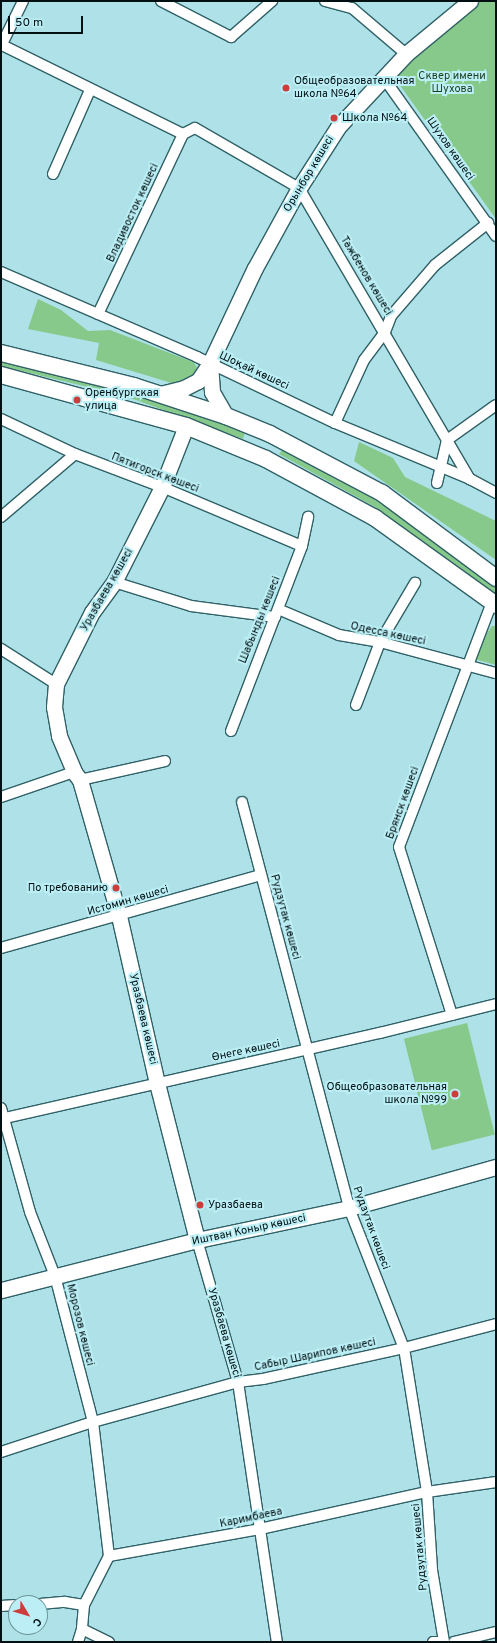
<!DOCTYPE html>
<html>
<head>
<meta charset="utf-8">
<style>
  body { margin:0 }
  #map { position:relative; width:497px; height:1643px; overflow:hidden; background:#aee2e8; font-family:Overpass,sans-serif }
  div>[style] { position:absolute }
  .green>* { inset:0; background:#87c98a; transform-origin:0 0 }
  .roads { filter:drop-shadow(1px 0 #306167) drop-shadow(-1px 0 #306167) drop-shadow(0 1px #306167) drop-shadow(0 -1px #306167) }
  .street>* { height:10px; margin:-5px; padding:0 5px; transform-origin:5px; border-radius:5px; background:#fff }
  .secondary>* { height:15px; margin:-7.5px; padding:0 7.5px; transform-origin:7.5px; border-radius:7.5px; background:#fff }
  .primary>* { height:16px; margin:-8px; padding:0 8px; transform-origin:8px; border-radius:8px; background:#fff }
  .dots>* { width:11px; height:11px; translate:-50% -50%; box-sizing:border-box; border:2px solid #bbeff5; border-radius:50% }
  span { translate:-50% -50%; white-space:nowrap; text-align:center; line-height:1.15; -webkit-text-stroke:4px #bbeff5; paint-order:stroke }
  .park-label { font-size:11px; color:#1a3e1d }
  .poi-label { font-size:11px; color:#000f12 }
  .left { translate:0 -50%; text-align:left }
  .right { translate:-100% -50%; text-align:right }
  .street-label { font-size:11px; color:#000f12 }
  .frame { position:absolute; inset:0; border:2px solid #000f12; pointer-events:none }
  .north { position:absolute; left:8px; top:1595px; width:40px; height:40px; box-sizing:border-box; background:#bbeff5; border:1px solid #70959a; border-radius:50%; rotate:128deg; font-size:11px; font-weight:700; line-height:16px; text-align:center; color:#000f12 }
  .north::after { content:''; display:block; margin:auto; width:14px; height:18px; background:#cc3d3b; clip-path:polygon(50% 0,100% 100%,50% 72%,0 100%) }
  .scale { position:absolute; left:8px; top:16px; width:75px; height:18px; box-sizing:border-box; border:2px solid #000f12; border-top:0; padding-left:5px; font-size:12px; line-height:14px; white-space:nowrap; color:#000f12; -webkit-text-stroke:3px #bbeff5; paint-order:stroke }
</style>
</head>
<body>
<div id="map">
  <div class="green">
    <div style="clip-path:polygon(480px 1px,496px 1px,496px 219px,394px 77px)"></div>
    <div style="clip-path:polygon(38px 299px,61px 310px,88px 331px,110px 330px,193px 362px,197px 367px,195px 376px,178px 385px,96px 360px,99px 343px,28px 329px)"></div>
    <div style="clip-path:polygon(1px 359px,127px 390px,245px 432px,243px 439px,125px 396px,1px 366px)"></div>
    <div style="clip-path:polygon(359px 442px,393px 458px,405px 477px,496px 521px,496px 560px,354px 461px)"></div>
    <div style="clip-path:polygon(283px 449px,363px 492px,412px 524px,496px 587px,496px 595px,375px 507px,279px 454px)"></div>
    <div style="clip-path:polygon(492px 626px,496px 626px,496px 665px,474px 659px,481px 641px)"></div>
    <div style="left:467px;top:1023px;width:115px;height:65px;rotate:76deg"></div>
  </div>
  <div class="roads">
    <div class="street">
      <div style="left:161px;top:1px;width:79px;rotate:27.2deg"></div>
      <div style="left:231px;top:37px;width:55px;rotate:-41.3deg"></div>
      <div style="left:325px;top:1px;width:28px;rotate:15deg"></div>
      <div style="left:352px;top:8px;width:71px;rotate:40.4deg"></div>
      <div style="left:2px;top:45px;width:202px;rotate:26.2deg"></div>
      <div style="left:1px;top:46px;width:50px;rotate:-63.9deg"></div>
      <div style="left:383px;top:77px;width:195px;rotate:54.6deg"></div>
      <div style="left:53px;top:174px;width:92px;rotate:-66.2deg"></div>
      <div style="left:1px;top:272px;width:214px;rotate:23.4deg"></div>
      <div style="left:197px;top:357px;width:153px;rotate:25.6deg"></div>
      <div style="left:335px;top:423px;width:146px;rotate:22.5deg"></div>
      <div style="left:470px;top:479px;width:30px;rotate:28deg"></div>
      <div style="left:98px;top:314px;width:199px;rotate:-64.7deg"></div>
      <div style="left:183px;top:134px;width:13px;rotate:-27deg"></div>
      <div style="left:195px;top:128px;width:120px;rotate:30deg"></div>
      <div style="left:299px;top:188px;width:338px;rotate:59.6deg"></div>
      <div style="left:1px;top:419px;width:82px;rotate:25.3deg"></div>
      <div style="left:75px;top:454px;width:93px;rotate:20.8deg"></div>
      <div style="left:162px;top:487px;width:152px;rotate:22.9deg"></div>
      <div style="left:335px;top:423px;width:69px;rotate:-65.3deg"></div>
      <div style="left:364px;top:360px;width:35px;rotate:-53deg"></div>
      <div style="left:385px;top:332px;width:17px;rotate:-69deg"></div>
      <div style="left:391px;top:316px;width:67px;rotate:-49.2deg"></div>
      <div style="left:435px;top:265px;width:68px;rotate:-38.4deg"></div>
      <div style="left:437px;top:483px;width:44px;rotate:-76.9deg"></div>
      <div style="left:447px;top:440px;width:60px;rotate:-35.5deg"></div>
      <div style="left:1px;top:517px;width:97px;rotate:-40.4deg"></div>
      <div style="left:114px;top:582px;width:81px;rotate:17.3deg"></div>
      <div style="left:191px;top:606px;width:85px;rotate:7.5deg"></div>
      <div style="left:278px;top:609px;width:66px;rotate:23.1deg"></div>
      <div style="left:339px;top:635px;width:42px;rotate:9.7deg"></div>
      <div style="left:380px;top:642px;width:120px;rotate:15deg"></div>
      <div style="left:1px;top:649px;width:65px;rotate:32.5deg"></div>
      <div style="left:356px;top:705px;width:67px;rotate:-69.1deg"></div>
      <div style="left:380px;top:642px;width:69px;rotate:-59.3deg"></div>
      <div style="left:231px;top:731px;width:198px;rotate:-69deg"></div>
      <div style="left:302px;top:546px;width:30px;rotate:-78deg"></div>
      <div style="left:80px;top:780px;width:87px;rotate:-12.6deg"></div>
      <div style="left:1px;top:797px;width:77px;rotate:-18.9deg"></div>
      <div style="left:242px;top:802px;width:420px;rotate:75.2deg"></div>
      <div style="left:349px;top:1208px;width:150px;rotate:68.6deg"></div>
      <div style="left:404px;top:1348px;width:146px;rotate:80.9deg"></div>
      <div style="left:427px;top:1492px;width:78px;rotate:86.3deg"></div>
      <div style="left:432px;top:1570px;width:73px;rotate:80.5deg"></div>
      <div style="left:1px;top:948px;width:270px;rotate:-15.7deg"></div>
      <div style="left:452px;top:1015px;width:176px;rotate:-107.5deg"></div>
      <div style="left:399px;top:847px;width:262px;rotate:-69.2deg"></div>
      <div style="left:1px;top:1108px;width:108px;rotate:74.4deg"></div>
      <div style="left:30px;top:1212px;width:69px;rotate:68.7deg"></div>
      <div style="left:55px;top:1276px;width:151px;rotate:75.4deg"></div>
      <div style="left:93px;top:1422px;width:135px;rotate:83.2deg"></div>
      <div style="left:1px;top:1119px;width:389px;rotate:-12.8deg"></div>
      <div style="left:380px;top:1033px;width:120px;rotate:-14deg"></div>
      <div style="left:197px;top:1240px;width:148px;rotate:73.9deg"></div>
      <div style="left:238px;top:1382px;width:263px;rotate:81.5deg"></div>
      <div style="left:1px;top:1452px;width:97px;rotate:-18.1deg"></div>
      <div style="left:93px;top:1422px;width:150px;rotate:-15.4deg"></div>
      <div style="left:238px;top:1382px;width:25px;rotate:-7deg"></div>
      <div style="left:263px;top:1379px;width:144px;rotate:-12.4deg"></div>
      <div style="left:404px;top:1348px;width:95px;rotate:-14.6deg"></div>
      <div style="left:109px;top:1556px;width:153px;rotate:-10.1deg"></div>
      <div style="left:260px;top:1529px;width:171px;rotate:-12.5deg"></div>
      <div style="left:427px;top:1492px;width:70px;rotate:-8.2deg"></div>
      <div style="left:109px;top:1556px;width:55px;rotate:117deg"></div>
      <div style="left:84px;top:1605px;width:24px;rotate:95deg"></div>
      <div style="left:82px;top:1629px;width:30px;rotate:26deg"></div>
      <div style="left:40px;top:1604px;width:25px;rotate:-5deg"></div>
      <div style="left:65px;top:1602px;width:19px;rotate:9deg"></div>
      <div style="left:1px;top:1606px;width:15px;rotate:-4deg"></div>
      <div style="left:78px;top:1642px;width:14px;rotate:-73deg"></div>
      <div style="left:433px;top:1642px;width:5px"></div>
      <div style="left:454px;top:1642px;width:43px;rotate:-13.4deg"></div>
    </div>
    <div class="secondary">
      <div style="left:210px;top:363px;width:29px;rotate:86deg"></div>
      <div style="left:212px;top:392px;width:28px;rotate:60deg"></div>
      <div style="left:160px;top:394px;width:25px;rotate:-14deg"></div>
      <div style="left:184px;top:388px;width:16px;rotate:-27deg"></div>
      <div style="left:198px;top:381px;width:22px;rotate:-56deg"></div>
      <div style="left:210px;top:363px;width:105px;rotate:-64.7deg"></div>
      <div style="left:255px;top:268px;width:91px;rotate:-61.2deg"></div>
      <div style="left:299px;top:188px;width:72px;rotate:-57.4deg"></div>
      <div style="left:338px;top:127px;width:100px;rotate:-47deg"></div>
      <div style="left:406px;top:54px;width:83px;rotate:-39.6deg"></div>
      <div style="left:186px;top:426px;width:66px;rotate:111.5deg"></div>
      <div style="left:162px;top:487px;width:106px;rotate:116.8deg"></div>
      <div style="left:114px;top:582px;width:37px;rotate:126deg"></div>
      <div style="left:92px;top:612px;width:80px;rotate:116.6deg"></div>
      <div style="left:56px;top:684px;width:23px;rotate:95deg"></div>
      <div style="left:54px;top:707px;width:29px;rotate:80deg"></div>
      <div style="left:59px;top:736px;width:39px;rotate:67deg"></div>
      <div style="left:74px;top:772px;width:10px;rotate:53deg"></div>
      <div style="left:80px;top:780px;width:141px;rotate:74deg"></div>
      <div style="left:119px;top:916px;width:171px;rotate:77.2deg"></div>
      <div style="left:157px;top:1083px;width:162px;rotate:75.7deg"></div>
      <div style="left:1px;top:1290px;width:202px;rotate:-14.3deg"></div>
      <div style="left:197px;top:1240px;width:155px;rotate:-11.9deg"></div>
      <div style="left:349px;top:1208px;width:153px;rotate:-15.6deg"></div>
    </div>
    <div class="primary">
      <div style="left:1px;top:353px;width:137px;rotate:13.9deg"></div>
      <div style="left:134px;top:386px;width:97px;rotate:18.1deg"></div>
      <div style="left:226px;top:416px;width:48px;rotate:22.2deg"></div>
      <div style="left:270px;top:434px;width:127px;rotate:27.8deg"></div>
      <div style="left:382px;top:493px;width:142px;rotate:36.7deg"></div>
      <div style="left:1px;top:375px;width:192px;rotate:15.4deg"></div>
      <div style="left:186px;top:426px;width:87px;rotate:22.4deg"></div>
      <div style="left:266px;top:459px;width:124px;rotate:28.4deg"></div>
      <div style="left:375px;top:518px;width:149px;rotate:35.7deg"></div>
    </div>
  </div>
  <div class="dots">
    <div style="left:286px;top:88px;background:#cc3d3b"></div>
    <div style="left:334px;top:118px;background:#cc3d3b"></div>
    <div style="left:77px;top:400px;background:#cc3d3b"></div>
    <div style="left:116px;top:888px;background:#cc3d3b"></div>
    <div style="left:455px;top:1094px;background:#cc3d3b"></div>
    <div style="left:200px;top:1205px;background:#cc3d3b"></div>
  </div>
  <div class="park-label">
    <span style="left:452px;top:83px">Сквер имени<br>Шухова</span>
  </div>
  <div class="poi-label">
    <span class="left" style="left:294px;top:88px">Общеобразовательная<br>школа №64</span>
    <span class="left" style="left:342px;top:118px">Школа №64</span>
    <span class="left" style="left:85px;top:400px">Оренбургская<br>улица</span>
    <span class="right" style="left:108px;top:888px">По требованию</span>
    <span class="right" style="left:447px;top:1094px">Общеобразовательная<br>школа №99</span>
    <span class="left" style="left:208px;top:1205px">Уразбаева</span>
  </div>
  <div class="street-label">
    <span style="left:450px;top:149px;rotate:55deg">Шухов көшесі</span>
    <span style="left:309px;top:174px;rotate:-59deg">Орынбор көшесі</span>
    <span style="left:133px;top:213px;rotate:-65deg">Владивосток көшесі</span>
    <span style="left:366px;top:276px;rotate:59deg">Тәжбенов көшесі</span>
    <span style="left:254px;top:371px;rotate:25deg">Шоқай көшесі</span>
    <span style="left:155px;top:473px;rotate:21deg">Пятигорск көшесі</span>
    <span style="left:107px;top:590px;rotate:-60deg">Уразбаева көшесі</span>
    <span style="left:260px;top:620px;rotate:-68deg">Шабынды көшесі</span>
    <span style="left:388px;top:634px;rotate:12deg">Одесса көшесі</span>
    <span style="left:403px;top:803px;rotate:-70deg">Брянск көшесі</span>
    <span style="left:128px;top:901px;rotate:-16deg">Истомин көшесі</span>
    <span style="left:285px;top:917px;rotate:75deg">Рудзутак көшесі</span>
    <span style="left:143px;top:1019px;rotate:77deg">Уразбаева көшесі</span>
    <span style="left:246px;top:1051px;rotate:-12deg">Өнеге көшесі</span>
    <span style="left:371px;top:1228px;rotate:70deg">Рудзутак көшесі</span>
    <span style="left:249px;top:1230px;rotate:-12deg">Иштван Коныр көшесі</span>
    <span style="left:80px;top:1325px;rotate:76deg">Морозов көшесі</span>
    <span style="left:224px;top:1333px;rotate:74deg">Уразбаева көшесі</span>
    <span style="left:315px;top:1355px;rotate:-12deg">Сабыр Шарипов көшесі</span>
    <span style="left:251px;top:1518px;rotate:-12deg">Каримбаева</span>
    <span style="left:420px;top:1547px;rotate:-95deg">Рудзутак көшесі</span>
  </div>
  <div class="frame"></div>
  <div class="north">С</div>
  <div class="scale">50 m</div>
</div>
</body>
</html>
